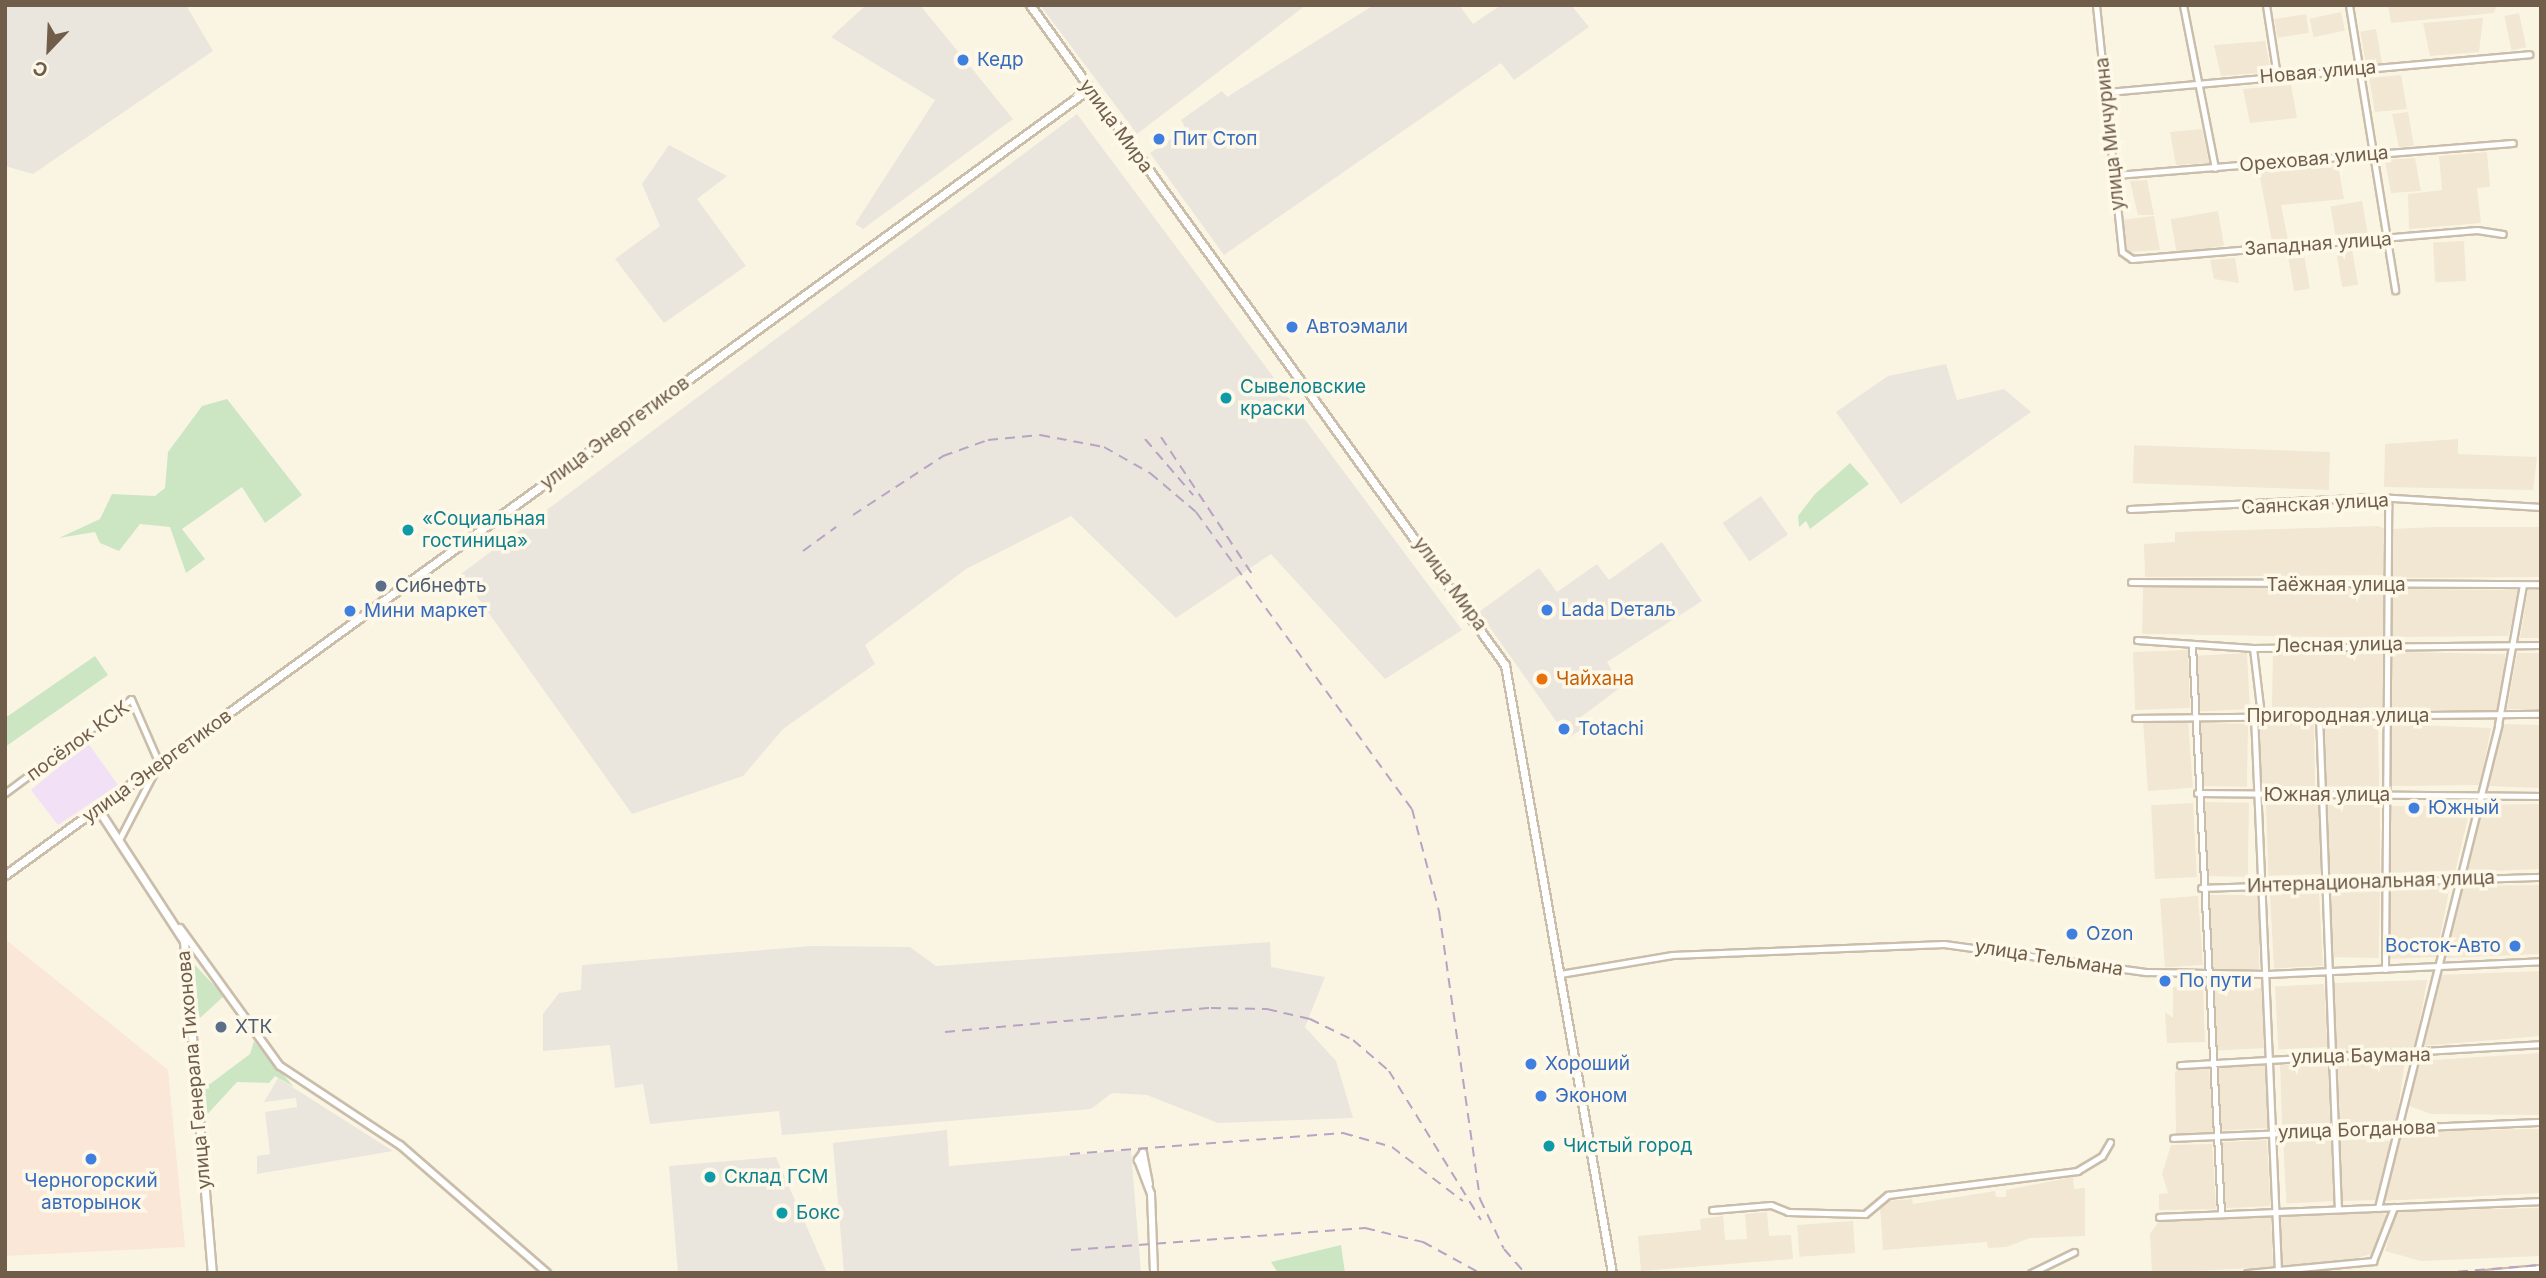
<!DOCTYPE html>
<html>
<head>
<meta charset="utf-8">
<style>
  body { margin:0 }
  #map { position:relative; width:2546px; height:1278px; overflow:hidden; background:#faf5e3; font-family:Inter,sans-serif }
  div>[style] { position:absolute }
  .residential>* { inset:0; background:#f1e7d2; transform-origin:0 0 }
  .commercial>* { inset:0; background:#fae7d7 }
  .industrial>* { inset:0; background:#eae5dd; transform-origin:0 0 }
  .education>* { inset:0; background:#f1e0f6 }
  .green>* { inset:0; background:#cce6c3 }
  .roads { filter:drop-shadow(2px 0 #cabdaa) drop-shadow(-2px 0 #cabdaa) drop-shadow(0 2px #cabdaa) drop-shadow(0 -2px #cabdaa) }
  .minor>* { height:5px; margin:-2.5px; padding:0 2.5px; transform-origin:2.5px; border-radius:2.5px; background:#fff }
  .tertiary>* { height:6px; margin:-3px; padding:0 3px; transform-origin:3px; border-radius:3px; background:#fff }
  .secondary>* { height:7px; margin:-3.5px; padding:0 3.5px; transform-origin:3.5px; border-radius:3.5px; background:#fff }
  .rail>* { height:2px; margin-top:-1px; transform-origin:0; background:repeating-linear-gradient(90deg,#b8a3c2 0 10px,transparent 0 17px) }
  .dots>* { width:19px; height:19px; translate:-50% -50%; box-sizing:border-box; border:4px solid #fef8e8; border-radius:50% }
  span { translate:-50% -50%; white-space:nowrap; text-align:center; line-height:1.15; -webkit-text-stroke:7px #fef8e8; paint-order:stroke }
  .shop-label { font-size:19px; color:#366cbe }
  .left { translate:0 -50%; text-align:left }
  .right { translate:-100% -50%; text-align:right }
  .street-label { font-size:19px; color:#705e4b }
  .culture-label { font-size:19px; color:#0d838f }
  .service-label { font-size:19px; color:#4e5e75 }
  .food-label { font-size:19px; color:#c56008 }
  .frame { position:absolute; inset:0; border:7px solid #705e4b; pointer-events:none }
  .north { position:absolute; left:14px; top:14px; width:70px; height:70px; -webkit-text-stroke:5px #fef8e8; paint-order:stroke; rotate:203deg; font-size:19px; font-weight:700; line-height:28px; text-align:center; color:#705e4b }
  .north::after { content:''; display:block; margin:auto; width:24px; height:32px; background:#705e4b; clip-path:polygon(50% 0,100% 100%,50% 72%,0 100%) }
</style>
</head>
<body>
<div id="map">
  <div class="residential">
    <div style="clip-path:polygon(2388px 5px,2497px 5px,2494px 13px,2391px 23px)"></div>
    <div style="left:2341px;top:12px;width:19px;height:32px;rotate:78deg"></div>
    <div style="left:2519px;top:13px;width:35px;height:15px;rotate:78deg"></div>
    <div style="left:2306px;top:14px;width:19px;height:32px;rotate:81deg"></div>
    <div style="clip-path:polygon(2483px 18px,2479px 52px,2430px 56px,2423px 23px)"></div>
    <div style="left:2376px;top:29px;width:35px;height:16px;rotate:80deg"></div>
    <div style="clip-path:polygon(2265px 41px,2271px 72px,2221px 76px,2214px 45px)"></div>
    <div style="clip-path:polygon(2401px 75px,2407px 109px,2375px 112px,2369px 78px)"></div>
    <div style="clip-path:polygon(2291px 85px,2297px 118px,2250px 123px,2243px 89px)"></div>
    <div style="clip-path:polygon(2408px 112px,2414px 146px,2399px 147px,2392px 114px)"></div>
    <div style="clip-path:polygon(2202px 129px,2209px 163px,2176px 165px,2170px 132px)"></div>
    <div style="clip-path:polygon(2487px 152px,2490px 187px,2477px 188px,2481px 223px,2409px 229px,2408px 194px,2442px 190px,2439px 156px)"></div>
    <div style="clip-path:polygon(2415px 158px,2421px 191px,2391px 193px,2385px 160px)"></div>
    <div style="clip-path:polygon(2338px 165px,2344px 199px,2281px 205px,2288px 240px,2272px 241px,2259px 172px)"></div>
    <div style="clip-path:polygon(2147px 180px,2154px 215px,2138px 215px,2130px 181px)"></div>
    <div style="left:2362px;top:201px;width:34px;height:32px;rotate:80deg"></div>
    <div style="left:2218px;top:211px;width:35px;height:48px;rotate:80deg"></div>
    <div style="clip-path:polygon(2154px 216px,2160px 250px,2128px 252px,2122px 220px)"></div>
    <div style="left:2464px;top:241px;width:40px;height:31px;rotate:87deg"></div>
    <div style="left:2352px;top:250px;width:35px;height:16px;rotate:80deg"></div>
    <div style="left:2304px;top:255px;width:34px;height:16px;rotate:80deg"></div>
    <div style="clip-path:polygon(2235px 258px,2239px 283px,2214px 279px,2210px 260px)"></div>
    <div style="clip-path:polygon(2458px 439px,2458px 454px,2537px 457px,2533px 490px,2384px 487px,2385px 444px)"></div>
    <div style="left:2330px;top:452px;width:38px;height:196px;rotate:92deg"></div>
    <div style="clip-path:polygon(2378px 526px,2386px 529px,2384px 575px,2145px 577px,2144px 544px,2175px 542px,2175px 532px)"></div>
    <div style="clip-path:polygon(2437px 527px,2541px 527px,2541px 577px,2393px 578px,2392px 529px)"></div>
    <div style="clip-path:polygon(2392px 589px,2518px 590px,2519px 600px,2508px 636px,2392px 637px)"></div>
    <div style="left:2386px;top:590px;width:48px;height:243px;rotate:91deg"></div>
    <div style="clip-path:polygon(2528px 590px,2541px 590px,2541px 638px,2520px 638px)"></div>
    <div style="left:2188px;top:650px;width:58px;height:55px;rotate:88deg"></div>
    <div style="left:2385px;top:651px;width:58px;height:112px;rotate:91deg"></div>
    <div style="left:2392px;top:652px;width:113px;height:57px;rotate:1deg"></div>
    <div style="left:2247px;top:653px;width:56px;height:51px;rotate:87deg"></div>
    <div style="clip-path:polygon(2517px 653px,2541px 653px,2541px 710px,2507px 709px)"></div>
    <div style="left:2188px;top:719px;width:69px;height:45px;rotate:86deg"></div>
    <div style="left:2200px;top:723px;width:48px;height:63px;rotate:1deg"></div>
    <div style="left:2314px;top:723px;width:63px;height:54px;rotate:89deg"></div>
    <div style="left:2378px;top:724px;width:63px;height:55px;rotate:89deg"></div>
    <div style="clip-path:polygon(2392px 724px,2491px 728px,2480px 785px,2391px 786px)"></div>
    <div style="clip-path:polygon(2502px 724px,2541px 725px,2541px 788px,2485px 786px)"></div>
    <div style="left:2201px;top:802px;width:48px;height:74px;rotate:1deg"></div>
    <div style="left:2193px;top:803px;width:74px;height:42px;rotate:87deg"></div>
    <div style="left:2318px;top:803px;width:71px;height:52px;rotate:88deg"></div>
    <div style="clip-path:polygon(2541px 804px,2541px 869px,2465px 872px,2478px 805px)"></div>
    <div style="left:2326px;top:805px;width:54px;height:69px"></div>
    <div style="clip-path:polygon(2471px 805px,2455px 872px,2390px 873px,2389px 806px)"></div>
    <div style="left:2380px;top:885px;width:73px;height:52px;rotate:91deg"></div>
    <div style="clip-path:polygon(2391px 885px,2450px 886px,2436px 957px,2389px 959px)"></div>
    <div style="clip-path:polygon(2541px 885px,2541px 954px,2446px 958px,2459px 886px)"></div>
    <div style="left:2319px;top:892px;width:74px;height:49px;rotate:87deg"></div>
    <div style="left:2206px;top:895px;width:53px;height:74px"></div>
    <div style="left:2198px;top:896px;width:69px;height:38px;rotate:86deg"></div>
    <div style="clip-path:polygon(2541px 971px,2541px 1036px,2421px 1046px,2437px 975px)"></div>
    <div style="clip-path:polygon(2427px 980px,2415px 1047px,2334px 1052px,2331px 983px)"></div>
    <div style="left:2324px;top:984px;width:63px;height:49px;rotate:87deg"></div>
    <div style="clip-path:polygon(2203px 986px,2205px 1042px,2167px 1043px,2165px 1012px,2173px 1018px,2173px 987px)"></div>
    <div style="left:2264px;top:988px;width:60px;height:54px;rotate:87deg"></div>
    <div style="clip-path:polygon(2541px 1053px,2541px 1115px,2431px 1114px,2407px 1105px,2418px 1061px)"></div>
    <div style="clip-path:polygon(2405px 1062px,2396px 1122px,2337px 1124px,2335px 1064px)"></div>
    <div style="left:2328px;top:1063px;width:60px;height:48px;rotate:88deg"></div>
    <div style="left:2267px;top:1064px;width:64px;height:53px;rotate:87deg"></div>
    <div style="clip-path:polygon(2184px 1067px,2209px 1067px,2213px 1132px,2176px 1134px,2175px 1072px)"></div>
    <div style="clip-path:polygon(2541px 1129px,2541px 1193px,2382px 1201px,2402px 1131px)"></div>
    <div style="left:2331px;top:1137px;width:64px;height:48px;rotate:87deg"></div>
    <div style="clip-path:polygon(2379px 1138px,2393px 1143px,2378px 1200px,2342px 1201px,2338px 1141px)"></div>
    <div style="left:2267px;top:1140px;width:66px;height:48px;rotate:87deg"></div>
    <div style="clip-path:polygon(2212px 1144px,2216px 1209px,2159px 1210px,2159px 1194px,2168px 1193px,2162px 1174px,2171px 1145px)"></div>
    <div style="clip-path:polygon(2073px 1177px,2074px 1189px,2085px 1188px,2085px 1236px,2030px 1238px,2006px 1247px,1988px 1248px,1987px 1242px,1883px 1250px,1880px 1207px,1887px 1201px,1912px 1199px,1913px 1204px,1995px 1191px,1996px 1197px,2006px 1197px,2006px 1190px)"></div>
    <div style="clip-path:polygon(2541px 1208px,2541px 1256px,2421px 1261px,2385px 1251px,2397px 1211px)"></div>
    <div style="clip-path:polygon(1767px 1212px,1769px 1236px,1791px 1235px,1793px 1259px,1641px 1271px,1638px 1236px,1701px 1230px,1700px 1219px,1723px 1216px,1725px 1240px,1747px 1239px,1745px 1214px)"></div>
    <div style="clip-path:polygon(2378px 1212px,2387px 1215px,2377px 1252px,2339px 1264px,2282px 1267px,2280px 1216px)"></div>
    <div style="clip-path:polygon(2271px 1217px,2273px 1267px,2152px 1273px,2150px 1234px,2159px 1221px)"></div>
    <div style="left:1853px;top:1221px;width:32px;height:56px;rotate:86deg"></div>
  </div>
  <div class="commercial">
    <div style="clip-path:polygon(5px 939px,168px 1070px,185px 1247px,5px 1256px)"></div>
  </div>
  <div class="industrial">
    <div style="clip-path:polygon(5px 5px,186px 5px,213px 51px,33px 174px,5px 166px)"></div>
    <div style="clip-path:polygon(866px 5px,920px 5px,1013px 119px,863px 229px,855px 224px,935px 100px,831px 37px)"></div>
    <div style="clip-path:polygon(1040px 5px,1306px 5px,1137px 134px)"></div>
    <div style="clip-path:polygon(1374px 5px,1459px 5px,1473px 24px,1501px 5px,1571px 5px,1589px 27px,1514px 80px,1501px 63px,1224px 255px,1150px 153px,1186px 129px,1181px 120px,1222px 91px,1227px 97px)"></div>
    <div style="clip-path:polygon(1077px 114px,1462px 630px,1385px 679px,1271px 554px,1176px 618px,1071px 516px,966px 569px,865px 645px,875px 664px,783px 729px,743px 776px,632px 814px,461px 574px)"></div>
    <div style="clip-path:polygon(669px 145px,727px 176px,697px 199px,746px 266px,664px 323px,615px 259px,660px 226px,642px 184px)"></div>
    <div style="clip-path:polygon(1946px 364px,1957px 400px,2004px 389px,2031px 412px,1901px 504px,1836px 412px,1888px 376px)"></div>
    <div style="left:1761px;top:496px;width:47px;height:47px;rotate:55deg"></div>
    <div style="clip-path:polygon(1662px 542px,1702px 601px,1607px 662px,1621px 687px,1581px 717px,1587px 726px,1568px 738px,1479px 612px,1539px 568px,1557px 592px,1597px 564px,1609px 580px)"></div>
    <div style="clip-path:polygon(1270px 942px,1271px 967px,1325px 977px,1305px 1027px,1336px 1061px,1353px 1118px,1218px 1123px,1147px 1095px,1112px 1093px,1091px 1109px,782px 1135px,779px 1111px,650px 1124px,643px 1084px,615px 1088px,610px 1045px,543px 1051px,543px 1014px,559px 993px,581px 990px,582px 965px,811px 946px,910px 947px,936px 966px)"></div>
    <div style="clip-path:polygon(278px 1078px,393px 1151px,257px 1174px,257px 1156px,270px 1154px,265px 1112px,297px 1107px,296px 1098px,264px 1102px)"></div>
    <div style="clip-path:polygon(947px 1130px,949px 1166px,1131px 1150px,1141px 1273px,844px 1273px,833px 1143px)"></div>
    <div style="clip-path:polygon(776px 1157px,827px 1273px,678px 1273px,669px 1166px)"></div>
  </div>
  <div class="education">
    <div style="clip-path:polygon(88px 743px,118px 785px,58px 825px,31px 790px)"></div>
  </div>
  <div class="green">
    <div style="clip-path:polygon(227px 399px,302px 495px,265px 523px,242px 487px,182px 529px,205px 559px,186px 573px,170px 527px,140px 524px,119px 551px,100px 543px,95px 532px,59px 538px,100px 519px,112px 494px,155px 496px,165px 488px,168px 452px,202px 406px)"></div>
    <div style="clip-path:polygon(1850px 463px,1869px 484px,1810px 529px,1806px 521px,1799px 527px,1798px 516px,1815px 494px)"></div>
    <div style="clip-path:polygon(95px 656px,108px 675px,5px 747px,5px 718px)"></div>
    <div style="clip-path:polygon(195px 965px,224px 996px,200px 1018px,190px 973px)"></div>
    <div style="clip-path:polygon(254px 1041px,294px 1087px,275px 1076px,269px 1083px,237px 1082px,204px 1118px,198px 1071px,202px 1062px,201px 1081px,210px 1084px,250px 1054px)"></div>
    <div style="clip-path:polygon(1341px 1245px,1345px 1273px,1278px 1273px,1271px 1262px)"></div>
  </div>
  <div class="roads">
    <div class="minor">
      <div style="left:2096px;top:5px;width:248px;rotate:84deg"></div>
      <div style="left:2122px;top:252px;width:12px;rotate:35deg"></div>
      <div style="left:2132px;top:259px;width:346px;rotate:-4.8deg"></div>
      <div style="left:2477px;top:230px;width:26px;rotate:9deg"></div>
      <div style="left:2183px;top:5px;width:166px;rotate:78.9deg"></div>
      <div style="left:2266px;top:5px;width:72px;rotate:81.2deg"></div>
      <div style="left:2349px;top:5px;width:289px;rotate:80.8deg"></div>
      <div style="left:2107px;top:92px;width:424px;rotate:-5.1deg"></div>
      <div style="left:2115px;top:175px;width:399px;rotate:-4.6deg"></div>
      <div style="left:2130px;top:509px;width:247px;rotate:-2.8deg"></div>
      <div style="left:2377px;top:497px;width:164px;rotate:3.5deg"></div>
      <div style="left:2131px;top:582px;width:410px;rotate:0.3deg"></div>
      <div style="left:2137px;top:640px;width:116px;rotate:3.9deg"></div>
      <div style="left:2253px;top:648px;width:288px;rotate:-0.6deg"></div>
      <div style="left:2192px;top:646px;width:568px;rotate:87.07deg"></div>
      <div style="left:2253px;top:648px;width:67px;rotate:83.2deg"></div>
      <div style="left:2254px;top:715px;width:558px;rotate:87.53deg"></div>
      <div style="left:2319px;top:716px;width:491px;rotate:87.8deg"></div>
      <div style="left:2135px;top:718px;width:406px;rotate:-0.6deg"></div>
      <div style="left:5px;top:793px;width:157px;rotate:-36.7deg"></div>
      <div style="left:131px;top:699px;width:70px;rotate:66.4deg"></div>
      <div style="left:159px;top:763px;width:87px;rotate:117.5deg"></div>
      <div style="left:2197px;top:793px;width:344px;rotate:0.5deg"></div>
      <div style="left:2201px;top:888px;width:340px;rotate:-1.9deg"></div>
      <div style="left:2385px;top:969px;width:471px;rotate:-89.6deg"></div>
      <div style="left:1560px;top:974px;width:114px;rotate:-9.6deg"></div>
      <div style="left:1672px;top:955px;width:272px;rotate:-2.3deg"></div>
      <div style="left:1944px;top:944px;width:205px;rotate:7.9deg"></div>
      <div style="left:2147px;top:972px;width:121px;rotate:0.9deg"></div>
      <div style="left:2268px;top:974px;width:273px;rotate:-2.7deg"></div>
      <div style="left:2180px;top:1065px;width:362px;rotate:-3.3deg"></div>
      <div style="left:2173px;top:1138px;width:368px;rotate:-2.5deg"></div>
      <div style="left:2378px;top:1208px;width:498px;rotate:-76deg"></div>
      <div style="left:2498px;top:725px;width:142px;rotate:-79.9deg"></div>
      <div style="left:1712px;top:1210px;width:59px;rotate:-4.8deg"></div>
      <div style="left:1771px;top:1205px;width:18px;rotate:22deg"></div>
      <div style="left:1788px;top:1212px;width:77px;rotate:1.5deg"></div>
      <div style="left:1865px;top:1214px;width:30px;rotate:-40deg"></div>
      <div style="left:1888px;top:1195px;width:191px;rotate:-7.2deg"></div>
      <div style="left:2077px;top:1171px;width:29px;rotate:-31deg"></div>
      <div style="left:2102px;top:1156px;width:16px;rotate:-60deg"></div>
      <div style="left:2159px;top:1217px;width:382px;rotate:-2.4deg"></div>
      <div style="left:2031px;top:1273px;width:48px;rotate:-26deg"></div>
      <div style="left:2247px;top:1273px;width:127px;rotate:-5.4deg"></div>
      <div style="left:2373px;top:1261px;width:58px;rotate:-68.7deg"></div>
      <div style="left:2486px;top:1273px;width:55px;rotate:-5.2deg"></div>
    </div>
    <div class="tertiary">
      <div style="left:180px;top:928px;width:170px;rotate:54.1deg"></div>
      <div style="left:280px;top:1066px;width:144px;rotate:33.4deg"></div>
      <div style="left:400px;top:1145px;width:195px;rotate:41deg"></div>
      <div style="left:1149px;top:1184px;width:32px;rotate:-101deg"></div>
      <div style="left:1143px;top:1153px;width:9px;rotate:126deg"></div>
      <div style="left:1138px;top:1160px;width:36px;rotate:69deg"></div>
      <div style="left:1151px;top:1194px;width:79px;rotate:87.8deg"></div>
    </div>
    <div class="secondary">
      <div style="left:1030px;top:5px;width:813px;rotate:54.26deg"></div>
      <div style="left:1505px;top:665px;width:617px;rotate:80.02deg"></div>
      <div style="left:98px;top:809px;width:158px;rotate:56.9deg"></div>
      <div style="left:184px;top:941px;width:333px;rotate:85.2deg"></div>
      <div style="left:5px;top:875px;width:1339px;rotate:-35.95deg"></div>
    </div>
  </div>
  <div class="rail">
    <div style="left:1161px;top:437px;width:164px;rotate:56.4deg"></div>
    <div style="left:1145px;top:439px;width:74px;rotate:49.4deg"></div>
    <div style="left:853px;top:515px;width:108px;rotate:-33.2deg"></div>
    <div style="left:943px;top:456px;width:48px;rotate:-19.6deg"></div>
    <div style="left:988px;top:440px;width:52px;rotate:-5.5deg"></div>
    <div style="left:1040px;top:435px;width:65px;rotate:10.6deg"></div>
    <div style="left:1104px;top:447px;width:53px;rotate:29.5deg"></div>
    <div style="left:1150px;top:473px;width:60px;rotate:40.3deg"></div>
    <div style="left:1196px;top:512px;width:367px;rotate:54deg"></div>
    <div style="left:1412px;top:809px;width:106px;rotate:75.2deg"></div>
    <div style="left:1439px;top:911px;width:291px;rotate:81.9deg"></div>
    <div style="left:1480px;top:1199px;width:55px;rotate:64.4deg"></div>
    <div style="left:1504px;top:1249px;width:32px;rotate:49deg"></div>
    <div style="left:803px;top:551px;width:41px;rotate:-36deg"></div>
    <div style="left:945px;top:1032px;width:267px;rotate:-5.2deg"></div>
    <div style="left:1211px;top:1008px;width:56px;rotate:1deg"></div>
    <div style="left:1267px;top:1009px;width:44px;rotate:13.1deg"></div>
    <div style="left:1310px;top:1019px;width:48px;rotate:26deg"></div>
    <div style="left:1353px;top:1040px;width:48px;rotate:40.7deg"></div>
    <div style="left:1389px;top:1071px;width:175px;rotate:58.3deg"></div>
    <div style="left:1070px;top:1154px;width:274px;rotate:-4.4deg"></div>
    <div style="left:1343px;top:1133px;width:51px;rotate:15.9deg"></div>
    <div style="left:1392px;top:1147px;width:89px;rotate:37.3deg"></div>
    <div style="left:1071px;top:1250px;width:295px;rotate:-4.3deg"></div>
    <div style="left:1365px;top:1228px;width:60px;rotate:13.6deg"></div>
    <div style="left:1423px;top:1242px;width:65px;rotate:28.5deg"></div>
    <div style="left:2441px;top:1273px;width:100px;rotate:-4.6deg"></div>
  </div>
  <div class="dots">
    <div style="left:963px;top:60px;background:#3f7fe0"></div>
    <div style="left:1159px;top:139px;background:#3f7fe0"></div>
    <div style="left:1292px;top:327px;background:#3f7fe0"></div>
    <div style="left:1226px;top:398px;background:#0f9aa8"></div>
    <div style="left:408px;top:530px;background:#0f9aa8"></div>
    <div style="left:381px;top:586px;background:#5c6f8a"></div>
    <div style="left:1547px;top:610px;background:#3f7fe0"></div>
    <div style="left:350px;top:611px;background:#3f7fe0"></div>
    <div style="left:1542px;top:679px;background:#e8710a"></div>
    <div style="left:1564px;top:729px;background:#3f7fe0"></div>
    <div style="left:2414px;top:808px;background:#3f7fe0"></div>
    <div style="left:2072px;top:934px;background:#3f7fe0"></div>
    <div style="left:2515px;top:946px;background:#3f7fe0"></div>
    <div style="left:2165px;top:981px;background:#3f7fe0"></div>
    <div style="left:221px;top:1027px;background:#5c6f8a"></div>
    <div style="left:1531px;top:1064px;background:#3f7fe0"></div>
    <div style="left:1541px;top:1096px;background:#3f7fe0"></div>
    <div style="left:1549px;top:1146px;background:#0f9aa8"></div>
    <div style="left:91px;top:1159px;background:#3f7fe0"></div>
    <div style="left:710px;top:1177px;background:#0f9aa8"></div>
    <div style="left:782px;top:1213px;background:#0f9aa8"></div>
  </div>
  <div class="shop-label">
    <span class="left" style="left:977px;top:60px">Кедр</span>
    <span class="left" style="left:1173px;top:139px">Пит Стоп</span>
    <span class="left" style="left:1306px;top:327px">Автоэмали</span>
    <span class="left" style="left:1561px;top:610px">Lada Dеталь</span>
    <span class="left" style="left:364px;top:611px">Мини маркет</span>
    <span class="left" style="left:1578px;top:729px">Totachi</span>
    <span class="left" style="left:2428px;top:808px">Южный</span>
    <span class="left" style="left:2086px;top:934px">Ozon</span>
    <span class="right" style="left:2501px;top:946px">Восток-Авто</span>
    <span class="left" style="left:2179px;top:981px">По пути</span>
    <span class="left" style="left:1545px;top:1064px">Хороший</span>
    <span class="left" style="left:1555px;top:1096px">Эконом</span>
    <span style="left:91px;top:1192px">Черногорский<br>авторынок</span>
  </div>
  <div class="street-label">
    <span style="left:2318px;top:72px;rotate:-5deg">Новая улица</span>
    <span style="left:1116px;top:126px;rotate:54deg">улица Мира</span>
    <span style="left:2110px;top:134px;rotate:-96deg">улица Мичурина</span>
    <span style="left:2314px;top:159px;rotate:-5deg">Ореховая улица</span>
    <span style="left:2318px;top:244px;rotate:-4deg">Западная улица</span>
    <span style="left:615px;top:433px;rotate:-36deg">улица Энергетиков</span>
    <span style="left:2315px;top:504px;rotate:-3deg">Саянская улица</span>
    <span style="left:1450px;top:584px;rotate:54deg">улица Мира</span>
    <span style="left:2336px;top:585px">Таёжная улица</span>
    <span style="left:2339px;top:645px;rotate:-1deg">Лесная улица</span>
    <span style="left:2338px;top:716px">Пригородная улица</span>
    <span style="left:78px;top:741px;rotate:-36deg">посёлок КСК</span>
    <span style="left:157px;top:766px;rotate:-36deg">улица Энергетиков</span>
    <span style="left:2327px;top:795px">Южная улица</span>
    <span style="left:2371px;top:882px;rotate:-2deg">Интернациональная улица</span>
    <span style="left:2049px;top:958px;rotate:9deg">улица Тельмана</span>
    <span style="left:2361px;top:1056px;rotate:-1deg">улица Баумана</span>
    <span style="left:194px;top:1070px;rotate:-95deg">улица Генерала Тихонова</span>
    <span style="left:2357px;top:1130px;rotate:-2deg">улица Богданова</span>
  </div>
  <div class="culture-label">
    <span class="left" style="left:1240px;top:398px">Сывеловские<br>краски</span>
    <span class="left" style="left:422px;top:530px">«Социальная<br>гостиница»</span>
    <span class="left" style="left:1563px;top:1146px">Чистый город</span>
    <span class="left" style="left:724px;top:1177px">Склад ГСМ</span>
    <span class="left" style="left:796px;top:1213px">Бокс</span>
  </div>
  <div class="service-label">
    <span class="left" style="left:395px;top:586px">Сибнефть</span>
    <span class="left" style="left:235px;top:1027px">ХТК</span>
  </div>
  <div class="food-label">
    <span class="left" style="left:1556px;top:679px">Чайхана</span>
  </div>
  <div class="frame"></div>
  <div class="north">С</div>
</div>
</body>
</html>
